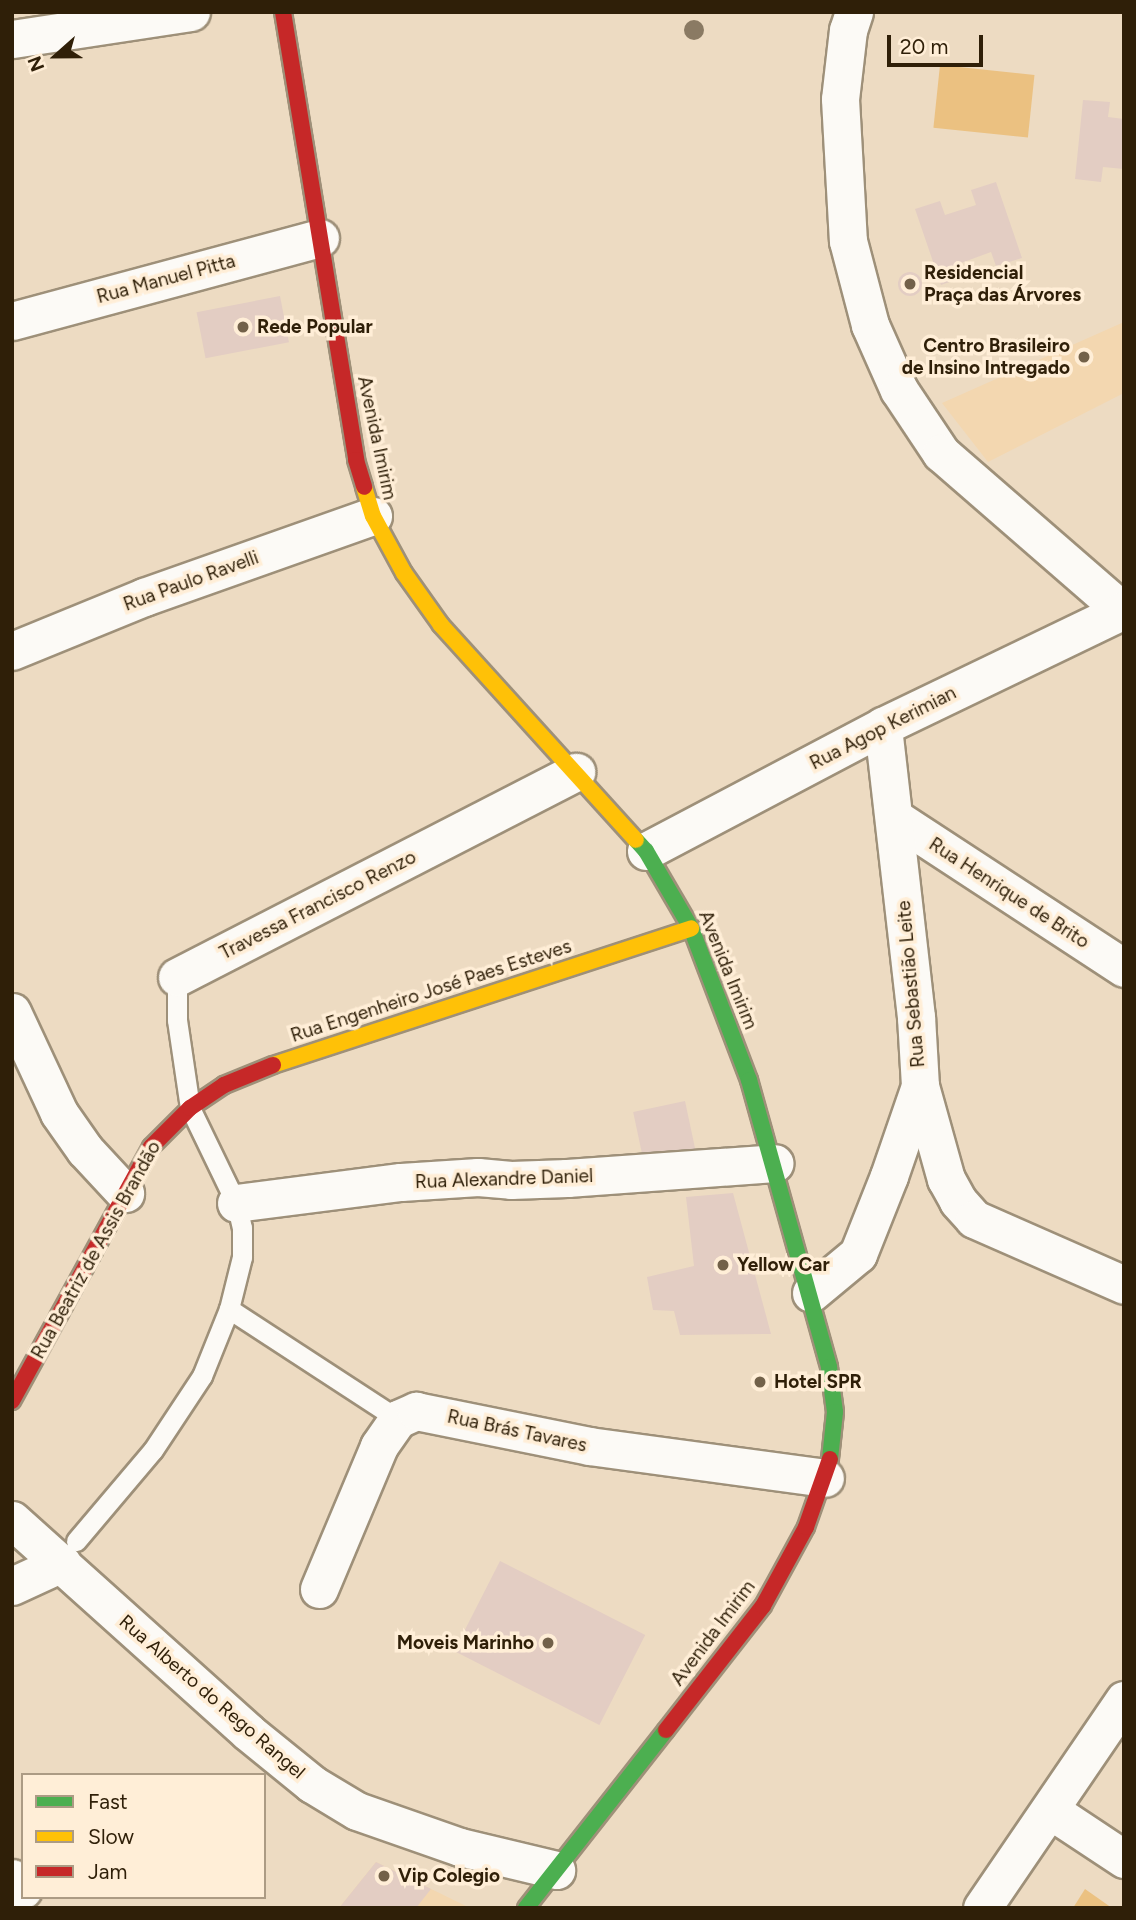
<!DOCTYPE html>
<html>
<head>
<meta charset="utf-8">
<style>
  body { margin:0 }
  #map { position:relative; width:1136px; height:1920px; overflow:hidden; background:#eddbc2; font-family:Figtree,sans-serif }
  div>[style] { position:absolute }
  .built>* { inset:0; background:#f3d7b0 }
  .green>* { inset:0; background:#ebc181; transform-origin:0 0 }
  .building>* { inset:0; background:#e3cdc3; transform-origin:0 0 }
  .round { border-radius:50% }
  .roads { filter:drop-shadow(2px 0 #9e9079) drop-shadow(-2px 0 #9e9079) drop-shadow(0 2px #9e9079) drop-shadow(0 -2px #9e9079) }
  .lane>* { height:19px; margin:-9.5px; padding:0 9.5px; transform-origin:9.5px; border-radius:9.5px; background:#fcfaf6 }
  .street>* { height:37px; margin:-18.5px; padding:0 18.5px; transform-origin:18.5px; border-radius:18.5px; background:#fcfaf6 }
  .fast>* { height:16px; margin:-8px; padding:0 8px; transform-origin:8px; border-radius:8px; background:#4caf50 }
  .slow>* { height:16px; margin:-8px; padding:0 8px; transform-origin:8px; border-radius:8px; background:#ffc107 }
  .jam>* { height:16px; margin:-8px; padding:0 8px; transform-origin:8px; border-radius:8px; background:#c62828 }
  .trees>* { width:20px; height:20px; margin:-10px; border-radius:50%; background:#8a7a63 }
  .dots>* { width:19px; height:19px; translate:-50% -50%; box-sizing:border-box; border:4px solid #ffeed7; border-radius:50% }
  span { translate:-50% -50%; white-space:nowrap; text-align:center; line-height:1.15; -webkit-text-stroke:7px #ffeed7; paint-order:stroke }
  .poi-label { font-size:19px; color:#2f1f08; font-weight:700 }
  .left { translate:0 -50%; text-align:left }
  .right { translate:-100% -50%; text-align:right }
  .street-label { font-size:19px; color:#2f1f08 }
  .frame { position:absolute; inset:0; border:14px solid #2f1f08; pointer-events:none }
  .legend { position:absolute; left:21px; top:1773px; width:245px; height:126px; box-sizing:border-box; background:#ffeed7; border:2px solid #ac9b84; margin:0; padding:9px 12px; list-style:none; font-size:21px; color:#2f1f08 }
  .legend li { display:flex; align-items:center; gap:14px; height:35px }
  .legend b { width:35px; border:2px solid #ac9b84 }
  .north { position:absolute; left:21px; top:21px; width:70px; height:70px; -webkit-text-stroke:5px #ffeed7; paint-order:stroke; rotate:249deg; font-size:19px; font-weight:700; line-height:28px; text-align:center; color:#2f1f08 }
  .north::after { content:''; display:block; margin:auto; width:24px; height:32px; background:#2f1f08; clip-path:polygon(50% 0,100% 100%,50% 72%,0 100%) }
  .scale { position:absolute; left:887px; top:35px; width:96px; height:32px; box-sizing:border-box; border:4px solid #2f1f08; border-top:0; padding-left:9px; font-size:21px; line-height:24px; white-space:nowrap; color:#2f1f08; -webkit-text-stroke:5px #ffeed7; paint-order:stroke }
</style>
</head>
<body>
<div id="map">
  <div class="built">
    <div style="clip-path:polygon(1124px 322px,1124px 393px,988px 462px,942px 403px)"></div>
    <div style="clip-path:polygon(376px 1862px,470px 1908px,339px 1908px)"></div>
  </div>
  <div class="green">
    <div style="left:940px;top:65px;width:95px;height:63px;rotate:6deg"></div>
    <div style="clip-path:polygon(1085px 1889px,1112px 1908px,1073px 1908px)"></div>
  </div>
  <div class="building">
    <div style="clip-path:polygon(1083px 100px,1110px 102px,1108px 117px,1124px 119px,1124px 169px,1103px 167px,1101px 182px,1075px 179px)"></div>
    <div style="clip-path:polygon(996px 182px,1022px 258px,996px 266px,991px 252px,961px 263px,966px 276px,941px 285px,915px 209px,940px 201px,945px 215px,976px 205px,971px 190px)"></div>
    <div class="round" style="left:898px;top:272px;width:24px;height:24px"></div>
    <div style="left:280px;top:296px;width:47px;height:85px;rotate:79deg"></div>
    <div style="left:685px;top:1101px;width:49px;height:53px;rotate:78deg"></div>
    <div style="clip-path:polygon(733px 1193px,771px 1334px,680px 1335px,674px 1311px,653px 1310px,647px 1277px,694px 1266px,686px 1197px)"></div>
    <div style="left:500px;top:1561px;width:163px;height:101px;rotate:27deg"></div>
    <div style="clip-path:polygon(376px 1862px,431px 1889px,416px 1908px,339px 1908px)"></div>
  </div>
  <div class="roads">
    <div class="lane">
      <div style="left:229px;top:1309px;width:202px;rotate:33.1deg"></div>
      <div style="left:76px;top:1541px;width:119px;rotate:-49.8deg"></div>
      <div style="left:153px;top:1450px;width:89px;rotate:-56.5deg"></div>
      <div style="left:202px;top:1376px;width:72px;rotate:-68.1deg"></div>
      <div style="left:229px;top:1309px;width:54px;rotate:-76deg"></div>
      <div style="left:242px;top:1257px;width:29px;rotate:-90deg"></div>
      <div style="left:242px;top:1228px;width:26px;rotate:-103deg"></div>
      <div style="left:236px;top:1203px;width:106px;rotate:-115.8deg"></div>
      <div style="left:190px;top:1108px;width:89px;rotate:-98.4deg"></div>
      <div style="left:177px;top:1020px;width:43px;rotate:-90deg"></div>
    </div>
    <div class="street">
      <div style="left:854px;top:12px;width:19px;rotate:108deg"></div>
      <div style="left:848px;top:30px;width:69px;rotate:96.6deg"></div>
      <div style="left:840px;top:99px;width:142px;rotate:86.8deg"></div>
      <div style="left:848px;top:241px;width:87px;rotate:75.3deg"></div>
      <div style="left:870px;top:325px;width:71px;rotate:66deg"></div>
      <div style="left:899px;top:390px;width:76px;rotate:56.3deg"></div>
      <div style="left:941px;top:453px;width:242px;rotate:41deg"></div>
      <div style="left:12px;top:39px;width:181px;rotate:-8.6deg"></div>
      <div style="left:12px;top:321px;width:319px;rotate:-15.1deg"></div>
      <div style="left:12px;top:651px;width:143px;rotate:-22.2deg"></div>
      <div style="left:144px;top:597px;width:243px;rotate:-19.5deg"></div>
      <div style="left:895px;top:818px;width:274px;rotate:33.2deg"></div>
      <div style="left:646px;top:851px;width:268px;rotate:-27.8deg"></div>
      <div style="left:883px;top:726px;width:267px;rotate:-25.7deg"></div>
      <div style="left:177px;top:977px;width:449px;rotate:-27.2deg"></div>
      <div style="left:12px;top:1012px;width:111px;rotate:65deg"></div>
      <div style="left:59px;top:1113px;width:45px;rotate:54.9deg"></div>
      <div style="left:85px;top:1150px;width:59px;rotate:47.1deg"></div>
      <div style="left:920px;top:1086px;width:97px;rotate:74.4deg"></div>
      <div style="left:946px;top:1179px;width:25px;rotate:61deg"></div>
      <div style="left:958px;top:1201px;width:24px;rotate:48deg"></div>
      <div style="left:974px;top:1219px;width:164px;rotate:23.7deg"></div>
      <div style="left:236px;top:1203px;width:166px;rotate:-7.3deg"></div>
      <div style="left:401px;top:1182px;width:77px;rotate:-3.7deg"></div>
      <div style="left:478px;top:1177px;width:33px;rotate:5deg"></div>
      <div style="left:511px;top:1180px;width:56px;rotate:-2deg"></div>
      <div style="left:567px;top:1178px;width:208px;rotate:-4.1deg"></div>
      <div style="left:811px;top:1293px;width:61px;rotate:-39.7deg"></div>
      <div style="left:858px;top:1254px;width:84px;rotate:-68.3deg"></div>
      <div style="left:889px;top:1176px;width:95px;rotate:-71deg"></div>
      <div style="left:920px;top:1086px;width:69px;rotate:-93.3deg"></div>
      <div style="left:916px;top:1017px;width:293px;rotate:-96.5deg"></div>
      <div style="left:12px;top:1520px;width:317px;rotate:41.9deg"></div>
      <div style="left:248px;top:1732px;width:82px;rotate:39.1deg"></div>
      <div style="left:312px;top:1784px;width:52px;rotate:31deg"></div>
      <div style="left:357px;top:1811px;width:109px;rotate:19.3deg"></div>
      <div style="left:460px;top:1847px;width:99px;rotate:13.5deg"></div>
      <div style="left:12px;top:1586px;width:55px;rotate:-24.7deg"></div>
      <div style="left:319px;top:1589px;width:155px;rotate:-67.2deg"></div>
      <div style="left:379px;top:1446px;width:33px;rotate:-55deg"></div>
      <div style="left:398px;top:1419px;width:20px;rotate:-24deg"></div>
      <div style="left:416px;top:1411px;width:177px;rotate:11.4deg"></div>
      <div style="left:589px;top:1446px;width:238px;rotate:7.7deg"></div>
      <div style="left:1050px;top:1810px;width:89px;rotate:33.5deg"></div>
      <div style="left:12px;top:1878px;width:16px;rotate:47deg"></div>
      <div style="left:982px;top:1908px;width:252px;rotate:-55.7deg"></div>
    </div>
    <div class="fast">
      <div style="left:636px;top:840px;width:15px;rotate:48deg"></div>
      <div style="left:646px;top:851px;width:89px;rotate:59.7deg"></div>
      <div style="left:691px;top:928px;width:163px;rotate:69.1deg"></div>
      <div style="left:749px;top:1080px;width:298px;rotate:74.4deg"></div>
      <div style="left:829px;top:1367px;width:45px;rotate:82.4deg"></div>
      <div style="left:835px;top:1412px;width:47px;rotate:96.1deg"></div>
      <div style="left:526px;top:1908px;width:226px;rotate:-51.8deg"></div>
    </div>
    <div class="slow">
      <div style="left:364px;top:487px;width:30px;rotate:73deg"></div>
      <div style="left:373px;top:516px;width:65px;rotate:61.5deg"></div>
      <div style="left:404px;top:573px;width:64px;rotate:54.6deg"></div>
      <div style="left:441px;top:625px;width:290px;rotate:47.8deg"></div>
      <div style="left:273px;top:1065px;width:440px;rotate:-18.1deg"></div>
    </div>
    <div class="jam">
      <div style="left:283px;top:12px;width:454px;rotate:80.7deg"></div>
      <div style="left:356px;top:460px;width:28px;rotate:73deg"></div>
      <div style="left:12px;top:1401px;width:290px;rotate:-61.3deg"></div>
      <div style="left:151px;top:1147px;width:55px;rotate:-45deg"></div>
      <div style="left:190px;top:1108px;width:41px;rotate:-34.1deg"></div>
      <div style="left:224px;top:1085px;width:53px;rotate:-22.2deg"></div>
      <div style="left:666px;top:1730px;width:157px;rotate:-52deg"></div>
      <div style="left:763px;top:1606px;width:90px;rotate:-61.4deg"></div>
      <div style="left:806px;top:1527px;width:72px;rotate:-70.6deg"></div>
    </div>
  </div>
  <div class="trees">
    <div style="left:694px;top:30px"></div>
  </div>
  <div class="dots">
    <div style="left:910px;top:284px;background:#726149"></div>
    <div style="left:243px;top:327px;background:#726149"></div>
    <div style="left:1084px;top:357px;background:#726149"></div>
    <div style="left:723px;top:1265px;background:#726149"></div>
    <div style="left:760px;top:1382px;background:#726149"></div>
    <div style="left:548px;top:1643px;background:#726149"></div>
    <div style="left:384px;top:1876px;background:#726149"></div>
  </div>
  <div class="poi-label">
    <span class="left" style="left:924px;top:284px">Residencial<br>Praça das Árvores</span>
    <span class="left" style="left:257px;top:327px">Rede Popular</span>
    <span class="right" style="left:1070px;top:357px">Centro Brasileiro<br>de Insino Intregado</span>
    <span class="left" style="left:737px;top:1265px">Yellow Car</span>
    <span class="left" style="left:774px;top:1382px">Hotel SPR</span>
    <span class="right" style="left:534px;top:1643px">Moveis Marinho</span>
    <span class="left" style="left:398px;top:1876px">Vip Colegio</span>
  </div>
  <div class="street-label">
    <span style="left:166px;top:279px;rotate:-15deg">Rua Manuel Pitta</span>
    <span style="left:377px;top:438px;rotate:78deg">Avenida Imirim</span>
    <span style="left:191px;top:581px;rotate:-20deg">Rua Paulo Ravelli</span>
    <span style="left:883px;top:728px;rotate:-27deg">Rua Agop Kerimian</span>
    <span style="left:1009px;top:893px;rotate:33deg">Rua Henrique de Brito</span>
    <span style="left:318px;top:905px;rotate:-27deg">Travessa Francisco Renzo</span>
    <span style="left:728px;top:970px;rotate:68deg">Avenida Imirim</span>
    <span style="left:911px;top:984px;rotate:-95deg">Rua Sebastião Leite</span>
    <span style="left:431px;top:991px;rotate:-18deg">Rua Engenheiro José Paes Esteves</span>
    <span style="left:504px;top:1179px;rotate:-2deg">Rua Alexandre Daniel</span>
    <span style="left:96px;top:1250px;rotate:-61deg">Rua Beatriz de Assis Brandão</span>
    <span style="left:517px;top:1431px;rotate:12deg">Rua Brás Tavares</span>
    <span style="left:713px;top:1633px;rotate:-53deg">Avenida Imirim</span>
    <span style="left:212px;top:1697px;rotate:41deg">Rua Alberto do Rego Rangel</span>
  </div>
  <div class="frame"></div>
  <ul class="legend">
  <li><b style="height:9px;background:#4caf50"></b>Fast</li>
  <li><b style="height:9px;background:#ffc107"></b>Slow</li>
  <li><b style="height:9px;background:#c62828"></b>Jam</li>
  </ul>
  <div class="north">N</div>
  <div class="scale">20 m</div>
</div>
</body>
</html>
